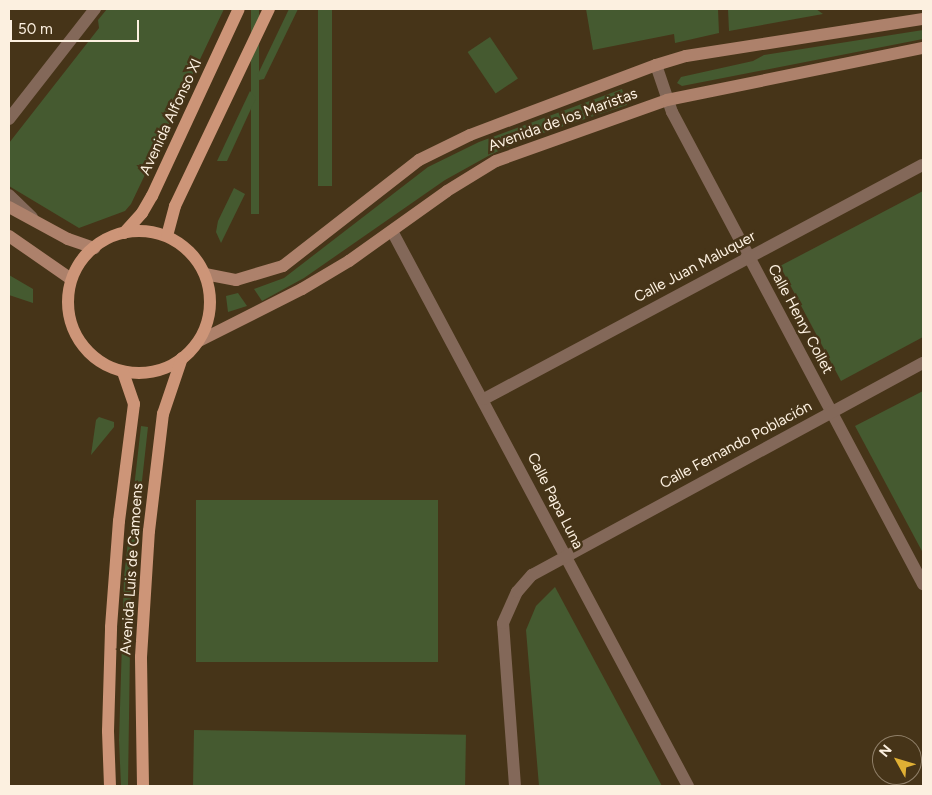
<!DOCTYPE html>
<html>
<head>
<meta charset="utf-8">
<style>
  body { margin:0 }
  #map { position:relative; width:932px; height:795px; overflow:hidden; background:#463418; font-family:Figtree,sans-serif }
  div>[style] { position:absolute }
  .green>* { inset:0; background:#455a30; transform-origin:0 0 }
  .minor>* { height:12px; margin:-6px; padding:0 6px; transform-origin:6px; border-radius:6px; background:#836859 }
  .secondary>* { height:12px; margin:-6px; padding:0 6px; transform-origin:6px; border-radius:6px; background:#ad816b }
  .primary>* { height:12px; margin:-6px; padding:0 6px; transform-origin:6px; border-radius:6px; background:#cd9578 }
  .primary>.ring { margin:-6px; padding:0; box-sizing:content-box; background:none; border:12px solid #cd9578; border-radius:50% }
  span { translate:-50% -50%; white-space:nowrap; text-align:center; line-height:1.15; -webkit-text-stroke:5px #463418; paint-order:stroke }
  .street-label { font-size:15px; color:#fcf0e0 }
  .frame { position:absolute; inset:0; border:10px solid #fcf0e0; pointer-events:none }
  .north { position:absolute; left:872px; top:735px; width:50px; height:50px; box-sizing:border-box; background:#463418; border:1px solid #8f7f68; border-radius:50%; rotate:309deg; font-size:14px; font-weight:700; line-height:20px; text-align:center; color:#fcf0e0 }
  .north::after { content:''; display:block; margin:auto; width:18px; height:22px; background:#e0b034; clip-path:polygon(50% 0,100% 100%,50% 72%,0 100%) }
  .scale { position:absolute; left:10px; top:20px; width:129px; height:22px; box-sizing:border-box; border:2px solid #fcf0e0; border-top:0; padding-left:6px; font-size:15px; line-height:18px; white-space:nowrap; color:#fcf0e0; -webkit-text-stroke:4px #463418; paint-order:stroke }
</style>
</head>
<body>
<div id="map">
  <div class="green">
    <div style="clip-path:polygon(107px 9px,224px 9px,131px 204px,125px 211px,79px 228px,9px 186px,9px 143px,99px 28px,98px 20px)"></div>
    <div style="left:251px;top:9px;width:8px;height:205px"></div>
    <div style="clip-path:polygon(289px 9px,298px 9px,264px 79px,259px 80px,257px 76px)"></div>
    <div style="left:318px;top:9px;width:14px;height:177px"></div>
    <div style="clip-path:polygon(586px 9px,718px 9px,719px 33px,675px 43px,674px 34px,593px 50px)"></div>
    <div style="clip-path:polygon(728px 9px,816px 9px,823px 14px,729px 31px)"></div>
    <div style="clip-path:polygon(923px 30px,923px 39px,682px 86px,677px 83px,681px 77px,753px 61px,764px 55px)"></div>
    <div style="left:490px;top:37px;width:50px;height:27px;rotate:56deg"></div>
    <div style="clip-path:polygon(622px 89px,627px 105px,522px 140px,490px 155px,445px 180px,304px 278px,262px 301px,254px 289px,284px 278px,428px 167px,479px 142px)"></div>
    <div style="clip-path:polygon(250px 91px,256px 98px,227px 161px,217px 161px)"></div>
    <div style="clip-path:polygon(234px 188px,245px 194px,221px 243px,216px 232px,218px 221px)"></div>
    <div style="clip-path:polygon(923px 191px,923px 337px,841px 381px,780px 266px)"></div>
    <div style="clip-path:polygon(9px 275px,33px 289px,33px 303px,9px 295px)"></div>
    <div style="clip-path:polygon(238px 293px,247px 306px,228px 312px,226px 296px)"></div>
    <div style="clip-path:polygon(923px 391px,923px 553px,855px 426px)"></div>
    <div style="clip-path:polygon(99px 417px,114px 422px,114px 427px,91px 455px,96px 420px)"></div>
    <div style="clip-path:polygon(141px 426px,148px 427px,131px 580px,128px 786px,121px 786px,119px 740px,124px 577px)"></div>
    <div style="left:438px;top:500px;width:162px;height:242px;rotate:90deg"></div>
    <div style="clip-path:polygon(555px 587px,662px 786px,539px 786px,526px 630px,536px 606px)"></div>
    <div style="left:194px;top:730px;width:272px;height:56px;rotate:1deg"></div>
  </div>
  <div class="minor">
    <div style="left:656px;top:65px;width:50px;rotate:71.2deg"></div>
    <div style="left:672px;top:112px;width:535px;rotate:62deg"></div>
    <div style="left:9px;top:119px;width:140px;rotate:-52deg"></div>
    <div style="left:9px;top:195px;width:32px;rotate:44deg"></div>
    <div style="left:392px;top:231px;width:629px;rotate:61.93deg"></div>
    <div style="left:484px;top:399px;width:497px;rotate:-28.1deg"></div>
    <div style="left:515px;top:786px;width:163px;rotate:-94.2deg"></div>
    <div style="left:503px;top:623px;width:34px;rotate:-66deg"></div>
    <div style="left:517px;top:592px;width:23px;rotate:-49deg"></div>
    <div style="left:532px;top:575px;width:445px;rotate:-28.5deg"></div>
  </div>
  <div class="secondary">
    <div style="left:9px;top:207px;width:67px;rotate:28.5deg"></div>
    <div style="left:68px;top:239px;width:28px;rotate:19deg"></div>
    <div style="left:9px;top:236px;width:75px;rotate:34.7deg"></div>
    <div style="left:205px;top:274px;width:32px;rotate:11deg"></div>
    <div style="left:236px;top:280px;width:49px;rotate:-16.6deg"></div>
    <div style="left:283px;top:266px;width:172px;rotate:-37.9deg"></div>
    <div style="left:419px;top:160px;width:57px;rotate:-26.1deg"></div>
    <div style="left:470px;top:135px;width:199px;rotate:-20.6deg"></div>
    <div style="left:656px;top:65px;width:31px;rotate:-17deg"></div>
    <div style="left:686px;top:56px;width:240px;rotate:-8.9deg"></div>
    <div style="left:199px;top:341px;width:115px;rotate:-26.8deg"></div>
    <div style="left:302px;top:289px;width:55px;rotate:-30.8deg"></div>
    <div style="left:349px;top:261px;width:120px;rotate:-35.5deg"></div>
    <div style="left:447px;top:191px;width:57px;rotate:-31.5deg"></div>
    <div style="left:496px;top:161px;width:182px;rotate:-19.6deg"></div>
    <div style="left:667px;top:100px;width:261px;rotate:-11.5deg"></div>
  </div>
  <div class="primary">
    <div class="ring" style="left:68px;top:231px;width:130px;height:130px"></div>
    <div style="left:124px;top:233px;width:27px;rotate:-48deg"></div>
    <div style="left:142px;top:213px;width:20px;rotate:-60deg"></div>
    <div style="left:152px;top:196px;width:206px;rotate:-65.1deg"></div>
    <div style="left:167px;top:236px;width:31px;rotate:-75deg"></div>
    <div style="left:175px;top:206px;width:218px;rotate:-64.5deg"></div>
    <div style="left:110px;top:786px;width:55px;rotate:-92.1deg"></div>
    <div style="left:108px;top:731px;width:104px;rotate:-88.3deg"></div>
    <div style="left:111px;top:627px;width:106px;rotate:-85.7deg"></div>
    <div style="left:119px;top:521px;width:118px;rotate:-82.7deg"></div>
    <div style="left:134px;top:404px;width:34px;rotate:-109deg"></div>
    <div style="left:143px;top:786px;width:129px;rotate:-90.9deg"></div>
    <div style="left:141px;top:657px;width:126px;rotate:-86.4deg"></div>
    <div style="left:149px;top:531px;width:118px;rotate:-83.2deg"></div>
    <div style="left:163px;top:414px;width:59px;rotate:-71.3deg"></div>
  </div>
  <div class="street-label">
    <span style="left:171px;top:117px;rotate:-65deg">Avenida Alfonso XI</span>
    <span style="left:563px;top:120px;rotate:-20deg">Avenida de los Maristas</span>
    <span style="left:695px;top:267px;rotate:-28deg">Calle Juan Maluquer</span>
    <span style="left:800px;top:319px;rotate:62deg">Calle Henry Collet</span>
    <span style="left:736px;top:445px;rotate:-28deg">Calle Fernando Población</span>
    <span style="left:555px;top:501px;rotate:63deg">Calle Papa Luna</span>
    <span style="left:132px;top:569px;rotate:-86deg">Avenida Luis de Camoens</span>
  </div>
  <div class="frame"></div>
  <div class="north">N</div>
  <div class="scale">50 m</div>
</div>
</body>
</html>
